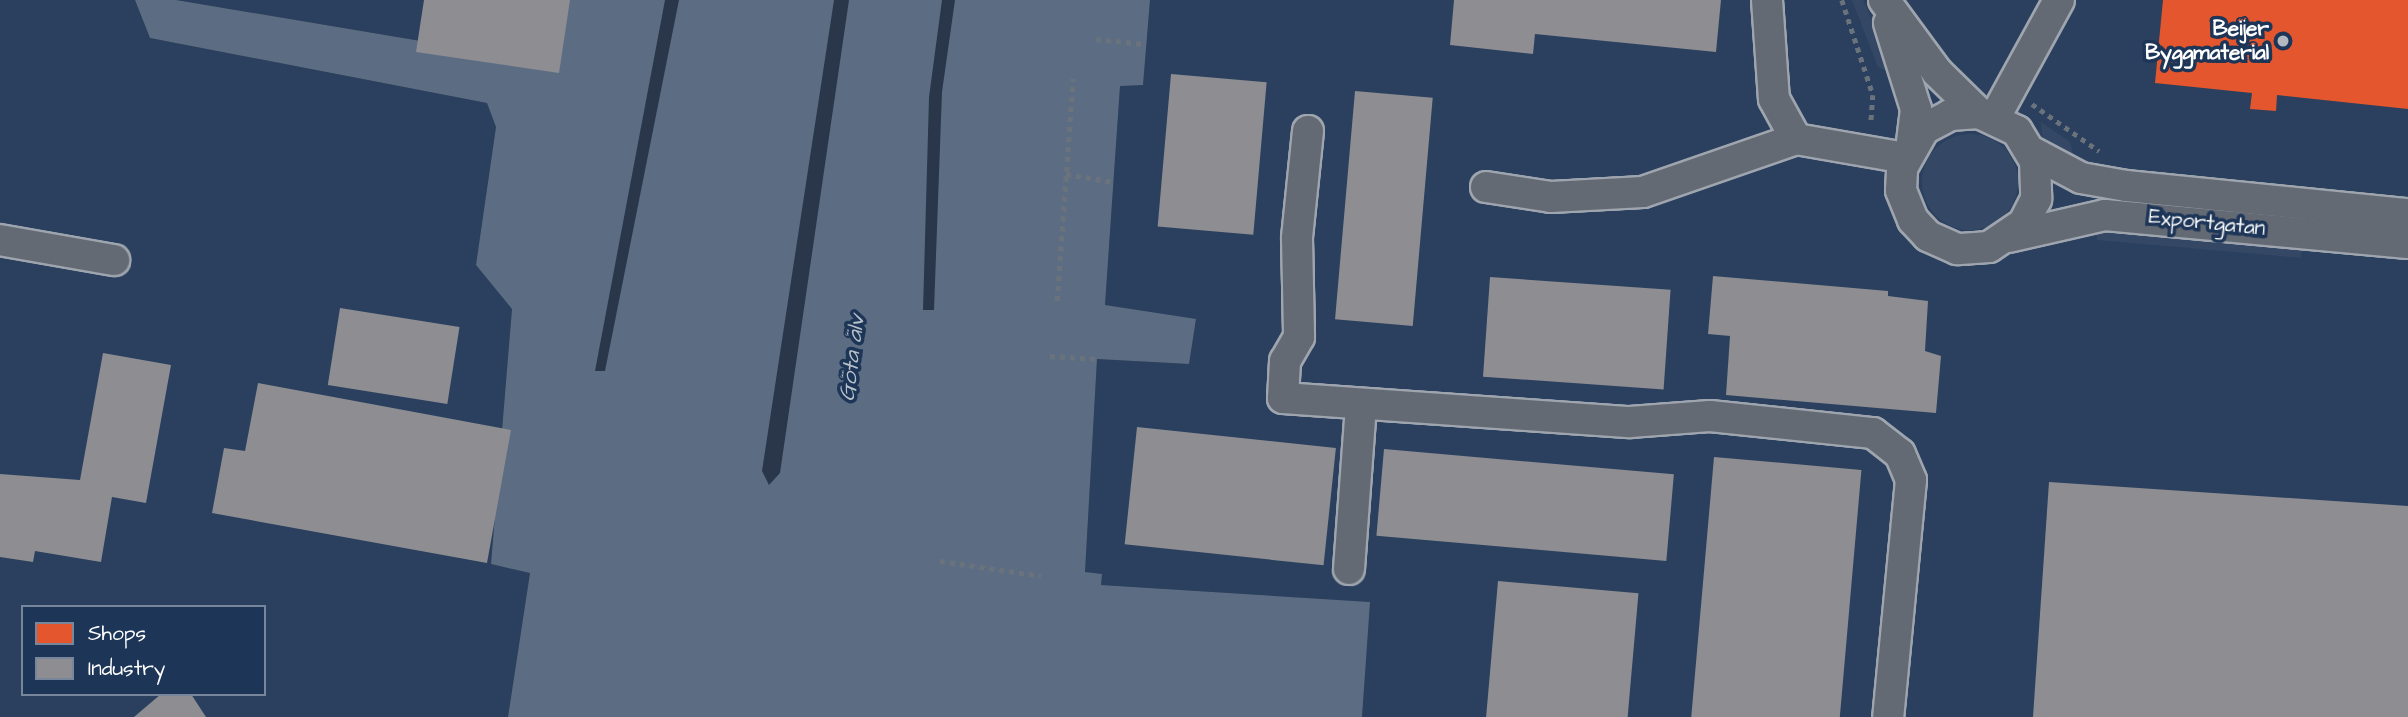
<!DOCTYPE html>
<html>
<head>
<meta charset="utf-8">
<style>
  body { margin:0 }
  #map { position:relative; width:2408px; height:717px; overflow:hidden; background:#2a374a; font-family:"Architects Daughter",sans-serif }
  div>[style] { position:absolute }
  .built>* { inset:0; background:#2a405e }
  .green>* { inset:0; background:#344865; transform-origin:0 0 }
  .round { border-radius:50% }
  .water>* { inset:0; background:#5c6d83 }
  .pier>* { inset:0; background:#2a374a }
  .shops>* { inset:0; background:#e4572e }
  .industry>* { inset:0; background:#8d8d92; transform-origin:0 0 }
  .path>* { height:4.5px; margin-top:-2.25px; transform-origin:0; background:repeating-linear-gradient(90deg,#6a727c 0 5px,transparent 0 10px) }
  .roads { filter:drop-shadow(2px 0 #9fa5ae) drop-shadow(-2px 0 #9fa5ae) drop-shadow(0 2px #9fa5ae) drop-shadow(0 -2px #9fa5ae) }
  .minor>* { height:30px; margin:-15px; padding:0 15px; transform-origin:15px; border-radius:15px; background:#636a74 }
  .dots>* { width:19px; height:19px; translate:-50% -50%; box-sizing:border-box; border:4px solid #1d3557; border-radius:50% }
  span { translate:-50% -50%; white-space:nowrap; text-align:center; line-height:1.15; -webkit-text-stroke:7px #1d3557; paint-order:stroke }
  .poi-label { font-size:21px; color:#fff; font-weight:700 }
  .right { translate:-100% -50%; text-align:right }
  .street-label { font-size:21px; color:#fff }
  .water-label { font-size:23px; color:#b8c0ca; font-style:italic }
  .legend { position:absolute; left:21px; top:605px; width:245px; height:91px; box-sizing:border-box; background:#1d3557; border:2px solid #77869a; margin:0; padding:9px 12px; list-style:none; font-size:21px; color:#fff }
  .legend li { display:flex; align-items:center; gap:14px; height:35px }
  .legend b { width:35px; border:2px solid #77869a }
</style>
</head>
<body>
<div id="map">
  <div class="built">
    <div style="clip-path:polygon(evenodd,0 0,135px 0,150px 38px,487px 103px,496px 127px,476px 265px,512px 308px,491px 564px,530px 573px,508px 717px,0 717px,0 0,23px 607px,264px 607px,264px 694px,23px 694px,23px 607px)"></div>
    <div style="clip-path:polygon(176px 0,564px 0,551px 63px)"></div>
    <div style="clip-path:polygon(1150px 0,2408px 0,2408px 717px,1362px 717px,1369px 602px,1101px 585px,1102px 574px,1085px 573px,1097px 359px,1189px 364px,1196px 320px,1105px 305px,1120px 85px,1143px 85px)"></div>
  </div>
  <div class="green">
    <div style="clip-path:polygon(1852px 0,1863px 0,1895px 75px,1878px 67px)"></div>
    <div style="clip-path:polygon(2041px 122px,2070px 142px,2076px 166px,2043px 144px)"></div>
    <div class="round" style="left:1922px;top:134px;width:96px;height:96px"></div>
    <div style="left:2098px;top:226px;width:205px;height:14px;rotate:5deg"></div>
  </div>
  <div class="water">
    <div style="clip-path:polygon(135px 0,176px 0,551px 63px,564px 0,1150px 0,1143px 85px,1120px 86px,1105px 305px,1196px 319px,1189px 364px,1097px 359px,1085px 572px,1102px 574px,1101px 585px,1370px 602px,1362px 717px,508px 717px,530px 573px,491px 564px,512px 309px,476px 265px,496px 127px,487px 103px,150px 38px)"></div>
  </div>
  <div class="pier">
    <div style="clip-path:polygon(665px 0,679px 0,605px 371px,595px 371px)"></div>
    <div style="clip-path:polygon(834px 0,849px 0,780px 473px,769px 485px,762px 471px)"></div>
    <div style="clip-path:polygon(942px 0,955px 0,942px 92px,934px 310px,923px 310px,929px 97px)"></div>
  </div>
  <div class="shops">
    <div style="clip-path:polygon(2163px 0,2408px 0,2408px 109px,2277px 95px,2276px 111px,2250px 109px,2252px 93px,2155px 83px)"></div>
  </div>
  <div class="industry">
    <div style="clip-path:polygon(424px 0,570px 0,559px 73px,416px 52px)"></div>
    <div style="clip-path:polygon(1454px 0,1721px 0,1716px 52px,1535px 34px,1533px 54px,1450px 45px)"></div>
    <div style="left:1171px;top:74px;width:96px;height:153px;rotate:5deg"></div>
    <div style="left:1355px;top:91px;width:78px;height:229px;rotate:5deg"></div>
    <div style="clip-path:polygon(1713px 276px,1888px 291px,1888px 296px,1928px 301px,1925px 351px,1941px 356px,1936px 413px,1726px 395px,1730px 336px,1708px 334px)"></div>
    <div style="left:1490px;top:277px;width:181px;height:100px;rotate:4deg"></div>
    <div style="left:340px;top:308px;width:121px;height:78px;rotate:9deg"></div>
    <div style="clip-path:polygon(103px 353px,171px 365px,146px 503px,112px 497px,101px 562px,35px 551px,33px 562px,0 557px,0 474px,80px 480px)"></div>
    <div style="clip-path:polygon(258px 383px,511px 430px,487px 563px,212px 513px,224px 448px,245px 451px)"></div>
    <div style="left:1137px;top:427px;width:200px;height:118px;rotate:6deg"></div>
    <div style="left:1384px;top:449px;width:291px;height:87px;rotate:5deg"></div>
    <div style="left:1714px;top:457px;width:148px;height:261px;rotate:5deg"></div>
    <div style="clip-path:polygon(2049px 482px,2408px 506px,2408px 717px,2033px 717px)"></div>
    <div style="left:1498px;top:581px;width:141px;height:137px;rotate:5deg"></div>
    <div style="clip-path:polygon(161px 694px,191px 694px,206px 717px,134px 717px)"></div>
  </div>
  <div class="path">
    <div style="left:1842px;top:0;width:100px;rotate:71.9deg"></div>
    <div style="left:1873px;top:95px;width:28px;rotate:94deg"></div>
    <div style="left:1096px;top:39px;width:49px;rotate:5.8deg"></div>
    <div style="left:2032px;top:104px;width:82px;rotate:35deg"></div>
    <div style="left:1066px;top:174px;width:48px;rotate:9.7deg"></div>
    <div style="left:1057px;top:301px;width:223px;rotate:-85.9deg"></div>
    <div style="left:1050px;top:356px;width:47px;rotate:3.7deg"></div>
    <div style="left:940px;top:561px;width:102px;rotate:8.4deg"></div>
  </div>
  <div class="roads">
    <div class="minor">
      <div style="left:1767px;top:0;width:99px;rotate:86deg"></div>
      <div style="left:1774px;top:99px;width:46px;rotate:61.2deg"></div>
      <div style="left:1884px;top:0;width:89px;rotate:53.6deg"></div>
      <div style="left:1937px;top:72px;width:59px;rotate:44.3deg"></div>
      <div style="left:1979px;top:113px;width:42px;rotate:25.3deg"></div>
      <div style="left:2017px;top:131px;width:35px;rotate:59deg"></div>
      <div style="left:2035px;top:161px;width:38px;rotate:88deg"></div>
      <div style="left:2036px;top:199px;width:28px;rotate:117deg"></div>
      <div style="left:2023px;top:224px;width:41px;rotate:145.9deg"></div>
      <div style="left:1989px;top:247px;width:32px;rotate:176deg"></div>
      <div style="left:1957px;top:249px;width:32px;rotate:-156deg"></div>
      <div style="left:1928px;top:236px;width:22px;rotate:-133deg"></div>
      <div style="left:1913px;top:220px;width:32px;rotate:-112deg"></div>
      <div style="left:1901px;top:190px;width:22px;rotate:-87deg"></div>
      <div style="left:1902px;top:168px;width:45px;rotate:-60.6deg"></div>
      <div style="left:1924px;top:129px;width:30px;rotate:-28deg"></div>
      <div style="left:1950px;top:115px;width:29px;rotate:-4deg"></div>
      <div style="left:1889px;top:23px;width:90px;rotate:72.6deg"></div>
      <div style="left:1916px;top:109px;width:35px;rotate:97deg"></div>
      <div style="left:1995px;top:117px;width:133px;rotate:-61.3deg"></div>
      <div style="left:1308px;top:131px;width:108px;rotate:95.9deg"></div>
      <div style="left:1297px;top:238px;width:99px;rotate:88.8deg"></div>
      <div style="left:1299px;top:337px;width:28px;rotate:120deg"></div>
      <div style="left:1285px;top:361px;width:37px;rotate:93deg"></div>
      <div style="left:1283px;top:398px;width:348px;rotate:4deg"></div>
      <div style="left:1630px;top:422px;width:80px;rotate:-4.3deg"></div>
      <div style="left:1710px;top:416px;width:164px;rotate:6deg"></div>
      <div style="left:1873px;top:433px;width:34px;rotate:38deg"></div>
      <div style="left:1900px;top:454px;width:28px;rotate:67deg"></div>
      <div style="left:1911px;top:480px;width:238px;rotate:95.5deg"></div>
      <div style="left:2032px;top:152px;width:55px;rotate:28deg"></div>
      <div style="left:2081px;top:178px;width:46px;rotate:10.1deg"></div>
      <div style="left:2126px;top:186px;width:283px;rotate:5.7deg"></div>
      <div style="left:1486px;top:187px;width:66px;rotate:8.7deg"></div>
      <div style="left:1551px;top:197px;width:92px;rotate:-3.1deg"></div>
      <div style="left:1643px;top:192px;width:162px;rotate:-19.1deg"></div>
      <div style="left:1796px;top:139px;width:111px;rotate:9.9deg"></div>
      <div style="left:2009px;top:237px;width:98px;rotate:-12.9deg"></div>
      <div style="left:2105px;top:215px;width:304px;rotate:5.3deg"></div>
      <div style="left:0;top:240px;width:116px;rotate:10deg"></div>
      <div style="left:1349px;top:569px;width:165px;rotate:-85.8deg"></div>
    </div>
  </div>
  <div class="dots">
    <div style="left:2283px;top:41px;background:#b4b9c0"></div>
  </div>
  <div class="poi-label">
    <span class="right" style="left:2269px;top:41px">Beijer<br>Byggmaterial</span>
  </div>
  <div class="street-label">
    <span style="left:2207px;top:223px;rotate:6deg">Exportgatan</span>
  </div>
  <div class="water-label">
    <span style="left:852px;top:358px;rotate:-83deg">Göta älv</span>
  </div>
  <ul class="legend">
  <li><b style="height:19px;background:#e4572e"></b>Shops</li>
  <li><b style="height:19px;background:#8d8d92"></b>Industry</li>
  </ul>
</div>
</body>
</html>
